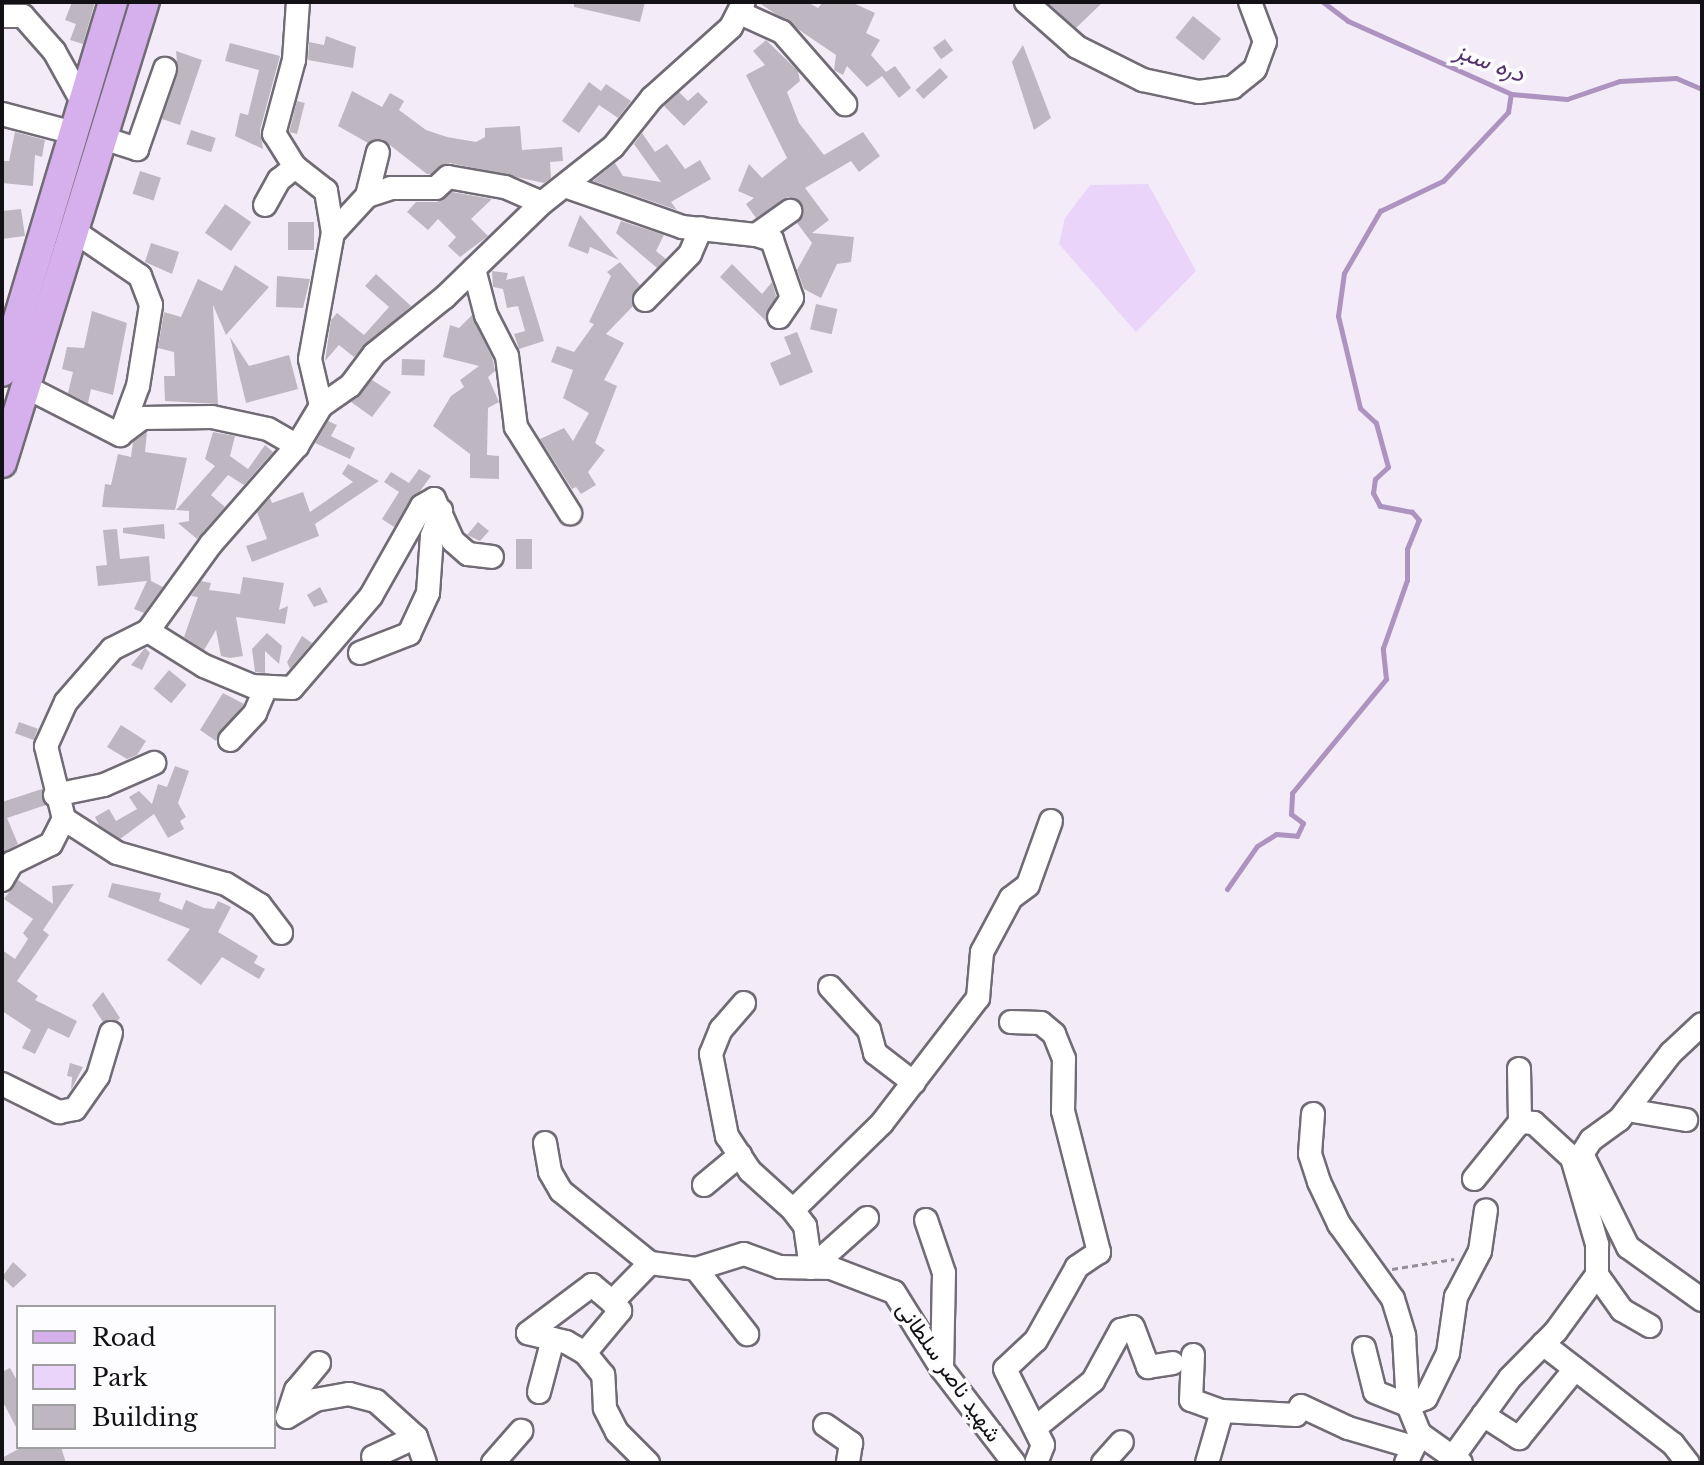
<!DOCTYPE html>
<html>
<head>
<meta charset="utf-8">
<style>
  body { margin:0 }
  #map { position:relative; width:1704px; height:1465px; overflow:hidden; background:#f3ecf8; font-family:"Libre Baskerville",Vazirmatn,serif }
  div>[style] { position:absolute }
  .green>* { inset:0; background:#ead4f9 }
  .stream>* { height:5px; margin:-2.5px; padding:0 2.5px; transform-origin:2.5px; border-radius:2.5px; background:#ad93bf }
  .building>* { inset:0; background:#beb7c2; transform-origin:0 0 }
  .path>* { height:3px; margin-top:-1.5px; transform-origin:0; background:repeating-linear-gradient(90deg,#948f97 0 6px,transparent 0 10px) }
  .roads { filter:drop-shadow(2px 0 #716b75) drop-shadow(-2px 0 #716b75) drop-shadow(0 2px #716b75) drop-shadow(0 -2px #716b75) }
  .minor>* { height:22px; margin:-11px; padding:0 11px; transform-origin:11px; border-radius:11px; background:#fff }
  .major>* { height:28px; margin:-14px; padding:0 14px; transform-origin:14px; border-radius:14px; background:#d6b0ec }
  span { translate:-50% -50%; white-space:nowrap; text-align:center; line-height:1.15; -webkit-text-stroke:7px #fdfcfe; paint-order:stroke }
  .street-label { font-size:22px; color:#131115 }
  .water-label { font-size:24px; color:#55326a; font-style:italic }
  .frame { position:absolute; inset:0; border:4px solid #131115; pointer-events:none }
  .legend { position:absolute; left:16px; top:1305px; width:260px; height:144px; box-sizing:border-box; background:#fdfcfe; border:2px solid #9f9ea1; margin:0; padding:10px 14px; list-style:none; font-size:24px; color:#131115 }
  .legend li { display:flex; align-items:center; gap:16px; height:40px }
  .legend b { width:40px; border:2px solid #9f9ea1 }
</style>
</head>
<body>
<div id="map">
  <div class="green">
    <div style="clip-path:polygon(1148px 184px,1196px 271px,1136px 332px,1059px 244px,1065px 218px,1090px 185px)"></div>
  </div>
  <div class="stream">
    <div style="left:1323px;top:2px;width:31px;rotate:37deg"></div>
    <div style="left:1348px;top:21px;width:179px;rotate:24.1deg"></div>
    <div style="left:1511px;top:94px;width:56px;rotate:5.1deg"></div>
    <div style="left:1567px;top:99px;width:56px;rotate:-18.8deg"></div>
    <div style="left:1620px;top:81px;width:56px;rotate:-3.1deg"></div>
    <div style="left:1676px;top:78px;width:28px;rotate:23deg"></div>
    <div style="left:1227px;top:889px;width:52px;rotate:-55.1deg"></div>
    <div style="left:1257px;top:846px;width:22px;rotate:-32deg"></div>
    <div style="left:1276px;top:834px;width:21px;rotate:5deg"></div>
    <div style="left:1297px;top:836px;width:14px;rotate:-65deg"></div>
    <div style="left:1303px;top:823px;width:15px;rotate:-143deg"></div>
    <div style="left:1291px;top:814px;width:21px;rotate:-87deg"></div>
    <div style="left:1292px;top:793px;width:148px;rotate:-50.5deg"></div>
    <div style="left:1386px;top:679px;width:31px;rotate:-96deg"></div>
    <div style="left:1383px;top:648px;width:72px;rotate:-70.6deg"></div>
    <div style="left:1407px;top:580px;width:31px;rotate:-90deg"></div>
    <div style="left:1407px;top:549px;width:31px;rotate:-68deg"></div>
    <div style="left:1419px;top:520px;width:11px;rotate:-131deg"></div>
    <div style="left:1412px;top:512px;width:33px;rotate:-169deg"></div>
    <div style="left:1380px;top:506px;width:15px;rotate:-118deg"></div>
    <div style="left:1373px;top:493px;width:14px;rotate:-82deg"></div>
    <div style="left:1375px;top:479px;width:18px;rotate:-43deg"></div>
    <div style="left:1388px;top:467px;width:46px;rotate:-105.3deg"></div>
    <div style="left:1376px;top:423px;width:22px;rotate:-137deg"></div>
    <div style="left:1360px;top:408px;width:95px;rotate:-103.4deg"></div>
    <div style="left:1338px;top:316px;width:43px;rotate:-82.1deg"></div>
    <div style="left:1344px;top:273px;width:72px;rotate:-59.9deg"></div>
    <div style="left:1380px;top:211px;width:70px;rotate:-25.5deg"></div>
    <div style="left:1443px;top:181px;width:95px;rotate:-46.7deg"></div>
    <div style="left:1508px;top:112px;width:18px;rotate:-81deg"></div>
  </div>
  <div class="building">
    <div style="clip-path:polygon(72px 2px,95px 2px,83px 44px,70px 40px,76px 24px,65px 20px)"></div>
    <div style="clip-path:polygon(574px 2px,645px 2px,640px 22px,574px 7px)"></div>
    <div style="clip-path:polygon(758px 2px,807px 2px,818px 8px,823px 2px,851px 2px,875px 13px,866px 33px,880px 40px,871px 55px,886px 72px,895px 66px,911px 88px,899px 98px,882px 76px,867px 87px,847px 66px,843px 75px,834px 70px,836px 55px)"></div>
    <div style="clip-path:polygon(1047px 2px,1103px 2px,1076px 28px)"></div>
    <div style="left:1193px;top:16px;width:36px;height:28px;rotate:39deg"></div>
    <div style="clip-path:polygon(326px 36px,356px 47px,353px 68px,308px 60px,309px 42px,324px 45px)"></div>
    <div style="left:945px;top:39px;width:14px;height:15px;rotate:54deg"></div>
    <div style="clip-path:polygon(766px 40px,798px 71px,800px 81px,787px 92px,799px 123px,824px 155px,863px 132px,880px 156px,859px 172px,851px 161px,805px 188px,829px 220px,812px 233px,854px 237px,851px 262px,837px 264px,821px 298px,804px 289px,797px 270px,812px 243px,797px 223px,803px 216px,801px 202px,788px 197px,756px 218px,746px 204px,754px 198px,738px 191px,749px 164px,762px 178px,787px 158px,746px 75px,765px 65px,753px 51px)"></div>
    <div style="clip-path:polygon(230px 43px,280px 56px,260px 130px,263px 149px,235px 136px,240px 113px,248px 115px,259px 70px,225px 61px)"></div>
    <div style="clip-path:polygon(1023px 45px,1051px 118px,1034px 130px,1012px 62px)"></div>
    <div style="clip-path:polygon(176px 51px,202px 60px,180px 125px,162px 119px,178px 73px)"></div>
    <div style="left:940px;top:68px;width:12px;height:33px;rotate:48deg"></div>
    <div style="clip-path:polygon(589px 82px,601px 91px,606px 84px,631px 101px,618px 118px,599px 105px,579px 133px,562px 121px)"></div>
    <div style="clip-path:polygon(352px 91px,382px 107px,390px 93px,404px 101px,399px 110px,426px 130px,447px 137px,476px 142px,485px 137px,485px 128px,520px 126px,522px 150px,562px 147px,563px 161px,550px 162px,551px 178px,544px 183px,450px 163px,431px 174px,398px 174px,427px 174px,382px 139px,368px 143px,338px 126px)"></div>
    <div style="clip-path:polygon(679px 92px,688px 101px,698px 92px,708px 102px,684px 126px,664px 106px)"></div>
    <div style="left:297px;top:101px;width:8px;height:32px;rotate:14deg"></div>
    <div style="left:191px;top:130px;width:26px;height:15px;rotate:18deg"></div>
    <div style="clip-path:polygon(15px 132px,45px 140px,42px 157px,35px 155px,33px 186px,2px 183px,2px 161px,9px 161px)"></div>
    <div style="clip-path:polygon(642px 133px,655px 152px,667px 144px,685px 169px,700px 160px,711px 179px,671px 202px,677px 210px,593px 181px,615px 163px,623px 176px,661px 182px,634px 144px)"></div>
    <div style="left:140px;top:171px;width:22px;height:24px;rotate:18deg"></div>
    <div style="clip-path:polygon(452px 192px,492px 199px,471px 219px,488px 236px,460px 257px,448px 246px,456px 237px,438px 219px,428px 230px,407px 212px,416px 202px,437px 202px)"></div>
    <div style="left:225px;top:204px;width:32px;height:35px;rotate:35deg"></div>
    <div style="clip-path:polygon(21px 209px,25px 236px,2px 239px,2px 211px)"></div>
    <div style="clip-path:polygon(580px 215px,619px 260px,590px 247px,588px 254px,568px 246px)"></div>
    <div style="clip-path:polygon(621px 221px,664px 235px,656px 251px,666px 259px,657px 268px,616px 233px)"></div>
    <div style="left:288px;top:222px;width:26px;height:28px"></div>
    <div style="clip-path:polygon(151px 243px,179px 252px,172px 274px,145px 262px)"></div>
    <div style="clip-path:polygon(620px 262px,640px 285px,632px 296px,633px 306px,606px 334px,624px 343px,604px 380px,617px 386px,595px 443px,605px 450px,588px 472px,596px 485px,581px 494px,576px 487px,572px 489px,540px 439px,564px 428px,573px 441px,589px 413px,563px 398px,573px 370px,551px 362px,557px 346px,574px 352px,594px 324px,589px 322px,611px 276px,607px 272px)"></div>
    <div style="clip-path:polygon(732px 264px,762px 294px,772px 282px,776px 296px,766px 321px,720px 277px)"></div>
    <div style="clip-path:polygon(235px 265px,269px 287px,226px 335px,213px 305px,218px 404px,165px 401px,164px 376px,175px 376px,174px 352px,158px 348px,164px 312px,181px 317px,198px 279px,222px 291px)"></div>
    <div style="clip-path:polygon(492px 271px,508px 273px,506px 280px,524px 276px,544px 341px,519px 349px,514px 334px,525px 331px,518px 306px,507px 308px,503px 289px,493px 287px)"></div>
    <div style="clip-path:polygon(376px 274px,411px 306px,354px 357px,339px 345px,325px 361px,331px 320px,337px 313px,364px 335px,389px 307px,365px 286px)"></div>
    <div style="clip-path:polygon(277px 276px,310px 279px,303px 308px,276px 307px)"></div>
    <div style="left:816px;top:304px;width:22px;height:26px;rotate:13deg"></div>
    <div style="clip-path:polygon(92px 311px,127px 323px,113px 395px,91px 389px,88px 403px,68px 393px,73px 372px,62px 369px,67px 347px,84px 348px)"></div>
    <div style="clip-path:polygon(472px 315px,493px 360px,495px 371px,488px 377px,499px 402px,488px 408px,487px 455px,499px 456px,499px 479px,470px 478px,470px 454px,433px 426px,451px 396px,464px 387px,460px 380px,479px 366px,443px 357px,450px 325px,459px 328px)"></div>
    <div style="clip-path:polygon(797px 332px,813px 372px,780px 386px,770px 363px,791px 354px,784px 337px)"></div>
    <div style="clip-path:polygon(230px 337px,249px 366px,289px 355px,298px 389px,246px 403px)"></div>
    <div style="left:402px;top:359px;width:23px;height:16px;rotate:2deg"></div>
    <div style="clip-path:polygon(372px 380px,391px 392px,372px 417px,351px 402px)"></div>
    <div style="clip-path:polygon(328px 421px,337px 425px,331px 436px,355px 448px,350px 459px,315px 443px)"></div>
    <div style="clip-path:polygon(147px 432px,145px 452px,187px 458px,175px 510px,102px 507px,105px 484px,111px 485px,118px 454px,131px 457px,133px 442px)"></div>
    <div style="clip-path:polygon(213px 432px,235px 436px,230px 456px,248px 469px,265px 445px,273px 452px,244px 485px,228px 475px,211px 495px,225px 507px,197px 539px,178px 523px,189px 521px,189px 511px,176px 510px,215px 466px,205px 459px)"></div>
    <div style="clip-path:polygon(348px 464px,379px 481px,315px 524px,319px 536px,252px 562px,246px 546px,267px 539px,257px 512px,270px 498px,272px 503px,303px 492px,310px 512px,353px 482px,342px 474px)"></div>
    <div style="clip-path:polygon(419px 469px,431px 476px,394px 527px,382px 519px,399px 492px,384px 482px,391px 472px,409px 483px)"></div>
    <div style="clip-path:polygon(478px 522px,489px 531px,480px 541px,467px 535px)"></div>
    <div style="clip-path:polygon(164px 524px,165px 539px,123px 533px,123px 528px)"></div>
    <div style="clip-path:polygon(117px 529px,120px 559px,149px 556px,151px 581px,163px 587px,144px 613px,134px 609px,147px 581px,98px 586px,96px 566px,107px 565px,103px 530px)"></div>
    <div style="left:516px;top:539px;width:16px;height:30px"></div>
    <div style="clip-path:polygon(243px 577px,284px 583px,279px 610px,288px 606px,285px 624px,236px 617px,243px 656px,230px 658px,221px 656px,216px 630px,204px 650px,184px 637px,198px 597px,191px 596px,201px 581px,211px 583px,209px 590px,240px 594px)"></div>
    <div style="clip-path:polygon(320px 587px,328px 602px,314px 607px,307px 595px)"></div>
    <div style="clip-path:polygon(267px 633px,282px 646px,279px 664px,265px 651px,265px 673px,255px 672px,252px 649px)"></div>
    <div style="clip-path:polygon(302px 636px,312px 643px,290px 669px,287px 662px)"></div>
    <div style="clip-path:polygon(145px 648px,150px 653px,142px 670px,131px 665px)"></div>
    <div style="left:169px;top:670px;width:23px;height:24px;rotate:40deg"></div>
    <div style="clip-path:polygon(223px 693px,244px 704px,216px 741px,200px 730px)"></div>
    <div style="left:19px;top:722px;width:20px;height:12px;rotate:20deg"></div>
    <div style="clip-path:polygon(121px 725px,146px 741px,137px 755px,127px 759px,107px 747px)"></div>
    <div style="clip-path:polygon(175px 766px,189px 771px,178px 803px,186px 817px,180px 821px,184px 829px,168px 838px,154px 814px,120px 839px,99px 825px,95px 817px,109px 809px,116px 821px,137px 809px,129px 797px,139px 791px,152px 804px,158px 784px,167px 787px)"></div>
    <div style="clip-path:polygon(42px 789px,46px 805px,7px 818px,18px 844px,2px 854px,2px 802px)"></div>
    <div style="clip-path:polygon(18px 880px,53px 904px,52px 886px,74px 884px,43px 930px,49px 935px,17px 981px,38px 996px,35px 1000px,77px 1021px,69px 1038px,48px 1028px,35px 1054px,22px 1048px,31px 1030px,2px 1011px,2px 950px,15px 959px,28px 939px,23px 933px,33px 919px,4px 899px)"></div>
    <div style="clip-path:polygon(112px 883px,161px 893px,159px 901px,182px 910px,186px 900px,204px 908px,214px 909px,218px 901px,231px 907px,218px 932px,258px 956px,254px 963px,265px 969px,259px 979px,222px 957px,201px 985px,167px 960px,190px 929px,108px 897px)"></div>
    <div style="clip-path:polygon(103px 992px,120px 1018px,117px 1021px,103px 1022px,92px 1005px)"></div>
    <div style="clip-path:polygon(70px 1063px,83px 1067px,71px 1090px,72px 1077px,67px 1076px)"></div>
    <div style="clip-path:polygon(13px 1262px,27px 1275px,13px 1288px,2px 1277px)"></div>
    <div style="clip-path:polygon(10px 1368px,18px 1382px,18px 1431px,2px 1400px,2px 1372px)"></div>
    <div style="clip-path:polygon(22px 1447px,61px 1447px,66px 1463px,2px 1463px,2px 1458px)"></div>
  </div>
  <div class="path">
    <div style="left:1392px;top:1269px;width:63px;rotate:-9.2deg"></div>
  </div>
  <div class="roads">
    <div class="minor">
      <div style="left:1026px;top:2px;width:68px;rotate:41.4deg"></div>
      <div style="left:1077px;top:47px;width:74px;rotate:26.6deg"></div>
      <div style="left:1143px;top:80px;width:57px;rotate:12.1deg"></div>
      <div style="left:1199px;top:92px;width:34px;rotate:-8deg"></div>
      <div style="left:1233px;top:87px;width:28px;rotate:-39deg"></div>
      <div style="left:1255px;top:69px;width:29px;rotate:-70deg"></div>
      <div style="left:1265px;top:42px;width:43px;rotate:-110.6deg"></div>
      <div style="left:740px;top:13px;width:46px;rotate:24.3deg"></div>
      <div style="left:782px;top:32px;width:96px;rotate:48.8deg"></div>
      <div style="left:2px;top:16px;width:21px"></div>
      <div style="left:23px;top:16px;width:47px;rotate:48.5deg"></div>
      <div style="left:54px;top:51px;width:60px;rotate:60.9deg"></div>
      <div style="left:2px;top:114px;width:74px;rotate:14.8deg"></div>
      <div style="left:103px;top:138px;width:36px;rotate:18deg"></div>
      <div style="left:137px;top:149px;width:85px;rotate:-70.7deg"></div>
      <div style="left:565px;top:186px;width:124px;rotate:19.3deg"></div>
      <div style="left:682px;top:227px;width:74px;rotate:6.2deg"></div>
      <div style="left:756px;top:235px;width:42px;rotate:-35.2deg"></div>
      <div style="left:367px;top:196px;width:45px;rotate:-76deg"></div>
      <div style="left:265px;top:205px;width:29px;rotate:-61deg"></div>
      <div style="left:279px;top:180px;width:21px;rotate:-39deg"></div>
      <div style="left:74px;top:231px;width:80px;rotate:34.3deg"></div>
      <div style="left:140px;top:276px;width:31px;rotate:69deg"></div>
      <div style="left:151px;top:305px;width:82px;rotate:99.1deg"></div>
      <div style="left:138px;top:386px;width:52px;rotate:110.2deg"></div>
      <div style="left:333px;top:233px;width:50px;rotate:-47.4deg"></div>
      <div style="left:367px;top:196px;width:25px;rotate:-18deg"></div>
      <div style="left:391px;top:188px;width:45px"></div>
      <div style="left:436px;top:188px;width:16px;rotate:-43deg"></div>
      <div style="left:448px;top:177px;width:58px;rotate:10deg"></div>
      <div style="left:505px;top:187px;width:40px;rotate:23.4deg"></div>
      <div style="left:756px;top:235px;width:17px;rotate:17deg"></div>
      <div style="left:772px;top:240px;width:61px;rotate:71deg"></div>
      <div style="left:792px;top:298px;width:23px;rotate:124deg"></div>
      <div style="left:474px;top:269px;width:48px;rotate:75.4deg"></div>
      <div style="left:486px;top:315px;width:46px;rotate:62.9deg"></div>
      <div style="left:507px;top:356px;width:72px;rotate:82.8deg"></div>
      <div style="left:516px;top:427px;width:102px;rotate:57.9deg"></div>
      <div style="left:645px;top:300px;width:64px;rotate:-45.6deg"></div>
      <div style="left:690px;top:254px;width:28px;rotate:-67deg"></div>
      <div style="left:26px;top:387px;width:106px;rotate:27.1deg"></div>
      <div style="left:321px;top:406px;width:35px;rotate:-35deg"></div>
      <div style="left:350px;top:386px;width:40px;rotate:-53deg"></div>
      <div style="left:374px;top:354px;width:91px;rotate:-38.8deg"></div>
      <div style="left:445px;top:297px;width:135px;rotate:-44.1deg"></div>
      <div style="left:542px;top:203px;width:90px;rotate:-38.3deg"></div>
      <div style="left:613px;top:147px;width:63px;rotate:-51.5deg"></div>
      <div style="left:652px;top:98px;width:106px;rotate:-41.9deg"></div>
      <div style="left:731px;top:27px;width:28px;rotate:-63deg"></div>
      <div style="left:121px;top:434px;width:26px;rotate:-37deg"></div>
      <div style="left:142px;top:418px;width:70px;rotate:-0.8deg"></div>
      <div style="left:212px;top:417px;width:57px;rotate:12.1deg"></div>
      <div style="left:268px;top:429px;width:34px;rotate:30deg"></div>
      <div style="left:148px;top:631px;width:66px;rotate:32deg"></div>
      <div style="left:204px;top:666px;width:52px;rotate:22.6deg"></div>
      <div style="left:252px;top:686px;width:40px;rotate:2.9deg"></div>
      <div style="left:292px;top:688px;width:121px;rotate:-49.3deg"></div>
      <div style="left:371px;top:596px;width:103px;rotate:-60.5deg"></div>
      <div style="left:422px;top:506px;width:14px;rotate:-30deg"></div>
      <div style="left:434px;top:499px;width:46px;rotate:65.7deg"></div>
      <div style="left:453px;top:541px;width:20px;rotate:41deg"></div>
      <div style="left:468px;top:554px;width:24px;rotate:7deg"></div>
      <div style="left:360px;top:653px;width:53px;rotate:-21.2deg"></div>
      <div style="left:409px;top:634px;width:45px;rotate:-65.1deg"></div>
      <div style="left:428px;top:593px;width:57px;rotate:-86deg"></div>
      <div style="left:432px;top:536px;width:27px;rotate:-70deg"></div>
      <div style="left:230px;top:740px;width:37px;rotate:-47deg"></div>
      <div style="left:255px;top:713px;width:28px;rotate:-67deg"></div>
      <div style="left:55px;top:795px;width:50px;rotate:-11.5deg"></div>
      <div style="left:104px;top:785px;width:55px;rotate:-23.7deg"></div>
      <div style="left:64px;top:819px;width:63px;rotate:32.7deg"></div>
      <div style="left:117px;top:853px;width:113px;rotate:15.9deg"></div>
      <div style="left:226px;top:884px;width:40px;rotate:32deg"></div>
      <div style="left:260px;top:905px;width:35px;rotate:53deg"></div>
      <div style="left:2px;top:880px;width:20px;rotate:-60deg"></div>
      <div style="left:12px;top:863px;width:43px;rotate:-26deg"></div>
      <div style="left:51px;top:844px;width:28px;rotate:-63deg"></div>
      <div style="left:64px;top:819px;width:75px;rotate:-103.9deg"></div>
      <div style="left:46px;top:746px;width:48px;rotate:-65.6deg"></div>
      <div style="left:66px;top:702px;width:70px;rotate:-49deg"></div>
      <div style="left:112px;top:649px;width:40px;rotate:-26.6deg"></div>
      <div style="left:148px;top:631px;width:107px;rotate:-54.1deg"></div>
      <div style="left:211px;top:544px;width:130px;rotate:-48.7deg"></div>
      <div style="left:297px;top:446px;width:47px;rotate:-59deg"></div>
      <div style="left:321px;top:406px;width:48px;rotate:-103.2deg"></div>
      <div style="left:310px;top:359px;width:128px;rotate:-79.7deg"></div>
      <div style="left:333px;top:233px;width:43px;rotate:-99.5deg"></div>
      <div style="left:326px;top:191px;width:39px;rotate:-142deg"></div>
      <div style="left:295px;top:167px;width:39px;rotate:-122deg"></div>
      <div style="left:274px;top:134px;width:77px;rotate:-74.9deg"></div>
      <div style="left:294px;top:60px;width:58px;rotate:-86.1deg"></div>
      <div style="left:830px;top:987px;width:58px;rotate:47.8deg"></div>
      <div style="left:869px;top:1030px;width:24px;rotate:75deg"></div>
      <div style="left:875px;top:1053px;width:49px;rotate:37.6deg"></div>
      <div style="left:744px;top:1003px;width:35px;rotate:131deg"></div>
      <div style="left:721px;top:1029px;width:27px;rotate:112deg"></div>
      <div style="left:711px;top:1054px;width:84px;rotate:79deg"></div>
      <div style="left:727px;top:1136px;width:42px;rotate:56.7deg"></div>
      <div style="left:750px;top:1171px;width:58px;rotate:42.2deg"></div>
      <div style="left:1011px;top:1022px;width:30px;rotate:2deg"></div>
      <div style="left:1041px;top:1023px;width:17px;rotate:40deg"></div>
      <div style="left:1054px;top:1034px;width:27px;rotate:68deg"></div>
      <div style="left:1064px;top:1059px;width:52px;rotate:91.1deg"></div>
      <div style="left:1063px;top:1111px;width:146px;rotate:75.7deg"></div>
      <div style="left:1099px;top:1252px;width:27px;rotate:146deg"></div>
      <div style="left:1077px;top:1267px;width:84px;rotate:119.3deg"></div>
      <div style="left:1036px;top:1340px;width:42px;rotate:136.9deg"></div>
      <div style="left:1005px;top:1369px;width:85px;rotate:63.4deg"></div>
      <div style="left:1043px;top:1445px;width:19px;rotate:111deg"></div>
      <div style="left:1519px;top:1069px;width:53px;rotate:88.9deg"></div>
      <div style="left:2px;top:1084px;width:64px;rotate:26.2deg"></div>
      <div style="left:59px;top:1112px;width:16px;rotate:-11deg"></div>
      <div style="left:75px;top:1109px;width:40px;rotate:-55.1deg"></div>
      <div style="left:98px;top:1076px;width:45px;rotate:-73.2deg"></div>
      <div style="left:1627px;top:1110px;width:60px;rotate:9.6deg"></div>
      <div style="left:1313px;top:1114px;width:40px;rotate:94.3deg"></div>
      <div style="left:1310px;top:1154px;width:29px;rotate:72deg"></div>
      <div style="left:1319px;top:1182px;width:47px;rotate:64.5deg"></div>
      <div style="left:1339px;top:1224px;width:92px;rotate:54.2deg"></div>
      <div style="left:1393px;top:1299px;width:39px;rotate:73deg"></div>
      <div style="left:1404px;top:1336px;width:69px;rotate:86.7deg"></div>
      <div style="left:1408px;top:1405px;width:31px;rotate:68deg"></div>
      <div style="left:1420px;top:1434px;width:32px;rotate:116deg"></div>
      <div style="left:545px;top:1143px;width:29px;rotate:80deg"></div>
      <div style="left:550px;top:1172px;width:22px;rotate:60deg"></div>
      <div style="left:561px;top:1191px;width:114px;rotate:39deg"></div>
      <div style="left:1582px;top:1154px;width:104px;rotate:63.7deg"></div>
      <div style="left:1628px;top:1247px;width:91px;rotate:35.6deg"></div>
      <div style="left:1474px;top:1179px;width:73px;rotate:-51.1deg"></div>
      <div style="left:1520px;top:1122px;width:14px;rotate:4deg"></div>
      <div style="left:1534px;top:1123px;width:52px;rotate:42.6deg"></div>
      <div style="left:1572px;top:1158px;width:11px;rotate:-22deg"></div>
      <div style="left:1582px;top:1154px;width:17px;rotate:-57deg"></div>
      <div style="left:1591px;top:1140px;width:34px;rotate:-36deg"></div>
      <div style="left:1619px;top:1120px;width:85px;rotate:-52.2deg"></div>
      <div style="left:1671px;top:1053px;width:42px;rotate:-43.1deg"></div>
      <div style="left:704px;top:1185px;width:47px;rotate:-39.8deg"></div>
      <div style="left:867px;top:1218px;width:75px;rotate:138.2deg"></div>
      <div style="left:811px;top:1268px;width:42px;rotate:-98.1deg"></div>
      <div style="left:805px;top:1226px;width:20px;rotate:-127deg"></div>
      <div style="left:793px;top:1210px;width:124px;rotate:-44.3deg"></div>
      <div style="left:882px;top:1123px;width:158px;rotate:-52.5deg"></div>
      <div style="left:978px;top:998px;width:46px;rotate:-85deg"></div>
      <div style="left:982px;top:952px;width:61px;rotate:-61.8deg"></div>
      <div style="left:1011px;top:898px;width:21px;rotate:-37deg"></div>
      <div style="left:1028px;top:885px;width:68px;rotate:-70.2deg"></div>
      <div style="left:926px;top:1220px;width:56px;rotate:71.2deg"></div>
      <div style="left:944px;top:1273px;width:96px;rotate:91.2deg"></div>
      <div style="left:696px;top:1269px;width:50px;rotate:-17.4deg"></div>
      <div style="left:744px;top:1254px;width:38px;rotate:20deg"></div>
      <div style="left:780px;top:1267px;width:51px;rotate:1.1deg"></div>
      <div style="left:831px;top:1268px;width:67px;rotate:20.9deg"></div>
      <div style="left:894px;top:1292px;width:91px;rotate:58.1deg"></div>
      <div style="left:942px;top:1369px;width:118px;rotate:52.5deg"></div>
      <div style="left:696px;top:1269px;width:83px;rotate:51.9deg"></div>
      <div style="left:1597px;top:1275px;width:43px;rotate:54.5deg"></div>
      <div style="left:1622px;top:1310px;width:32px;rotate:30deg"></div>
      <div style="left:1543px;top:1344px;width:164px;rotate:37.6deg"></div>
      <div style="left:1673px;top:1444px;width:24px;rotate:52deg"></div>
      <div style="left:1364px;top:1348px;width:45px;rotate:76deg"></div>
      <div style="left:1375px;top:1392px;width:35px;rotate:22deg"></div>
      <div style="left:1408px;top:1405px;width:19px;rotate:-21deg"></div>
      <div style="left:1426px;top:1398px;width:50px;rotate:-63.9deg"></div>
      <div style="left:1448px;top:1353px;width:57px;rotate:-81.9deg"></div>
      <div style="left:1456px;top:1297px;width:52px;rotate:-62.4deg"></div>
      <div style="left:1480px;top:1251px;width:41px;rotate:-81.7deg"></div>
      <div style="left:585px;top:1353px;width:22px;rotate:-150deg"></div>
      <div style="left:566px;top:1342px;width:39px;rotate:-167deg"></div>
      <div style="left:528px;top:1333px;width:80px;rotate:-36.9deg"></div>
      <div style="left:592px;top:1285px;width:26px;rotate:40deg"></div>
      <div style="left:1193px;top:1355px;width:45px;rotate:92.5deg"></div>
      <div style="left:1191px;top:1400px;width:33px;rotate:20deg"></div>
      <div style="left:1222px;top:1411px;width:54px;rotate:106.1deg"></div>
      <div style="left:319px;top:1363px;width:35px;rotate:130deg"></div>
      <div style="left:296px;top:1390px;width:28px;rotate:108deg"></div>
      <div style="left:287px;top:1417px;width:33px;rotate:-31deg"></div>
      <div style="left:315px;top:1400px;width:35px;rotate:-10deg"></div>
      <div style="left:349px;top:1394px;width:28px;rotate:15deg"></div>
      <div style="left:376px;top:1401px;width:54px;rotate:42deg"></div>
      <div style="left:416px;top:1437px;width:28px;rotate:71deg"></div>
      <div style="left:539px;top:1392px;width:55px;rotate:-75.2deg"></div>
      <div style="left:1222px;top:1411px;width:74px;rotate:3.1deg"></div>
      <div style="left:1296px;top:1415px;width:10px;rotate:-61deg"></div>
      <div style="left:1301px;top:1406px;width:52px;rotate:25.1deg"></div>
      <div style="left:1348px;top:1428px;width:68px;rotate:16.3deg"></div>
      <div style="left:1483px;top:1415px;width:43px;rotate:32.6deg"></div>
      <div style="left:1519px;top:1438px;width:89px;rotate:-50.9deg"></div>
      <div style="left:825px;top:1425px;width:32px;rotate:35deg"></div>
      <div style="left:851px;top:1443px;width:20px;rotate:99deg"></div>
      <div style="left:1035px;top:1428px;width:75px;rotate:-39deg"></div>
      <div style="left:1093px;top:1381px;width:58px;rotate:-61.2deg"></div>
      <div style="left:1121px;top:1330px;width:12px;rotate:-14deg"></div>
      <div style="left:1133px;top:1327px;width:43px;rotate:69.4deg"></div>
      <div style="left:1148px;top:1367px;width:25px;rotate:-9deg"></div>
      <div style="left:1420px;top:1434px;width:50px;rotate:35.3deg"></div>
      <div style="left:373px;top:1457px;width:47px;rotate:-24.9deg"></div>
      <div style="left:1453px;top:1457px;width:97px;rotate:-54.2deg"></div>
      <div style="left:1510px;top:1378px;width:66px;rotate:-45.6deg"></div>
      <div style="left:1556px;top:1331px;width:69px;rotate:-53.8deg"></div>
      <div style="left:1597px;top:1275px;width:31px;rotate:-90deg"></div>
      <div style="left:1597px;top:1244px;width:90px;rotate:-106.2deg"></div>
      <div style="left:493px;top:1463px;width:43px;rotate:-48.8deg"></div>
      <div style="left:648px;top:1463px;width:44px;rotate:-135deg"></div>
      <div style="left:617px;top:1432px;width:27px;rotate:-117deg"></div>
      <div style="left:605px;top:1408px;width:33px;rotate:-93deg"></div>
      <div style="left:603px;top:1375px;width:28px;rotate:-129deg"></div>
      <div style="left:585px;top:1353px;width:55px;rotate:-50.2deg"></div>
      <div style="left:620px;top:1311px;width:12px;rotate:-132deg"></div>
      <div style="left:612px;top:1302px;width:54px;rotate:-45.7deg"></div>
      <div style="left:650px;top:1263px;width:46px;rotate:7.4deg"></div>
      <div style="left:1103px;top:1463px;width:28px;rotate:-48deg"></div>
    </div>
    <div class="major">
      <div style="left:2px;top:372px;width:386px;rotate:-73.3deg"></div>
      <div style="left:2px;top:463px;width:483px;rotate:-72.8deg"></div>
    </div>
  </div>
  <div class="street-label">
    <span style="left:949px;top:1372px;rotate:55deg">شهید ناصر سلطانی</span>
  </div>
  <div class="water-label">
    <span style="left:1490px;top:62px;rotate:21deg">دره سبز</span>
  </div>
  <div class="frame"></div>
  <ul class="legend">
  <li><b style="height:10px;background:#d6b0ec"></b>Road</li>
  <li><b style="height:22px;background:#ead4f9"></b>Park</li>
  <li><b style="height:22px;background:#beb7c2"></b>Building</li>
  </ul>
</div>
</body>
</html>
